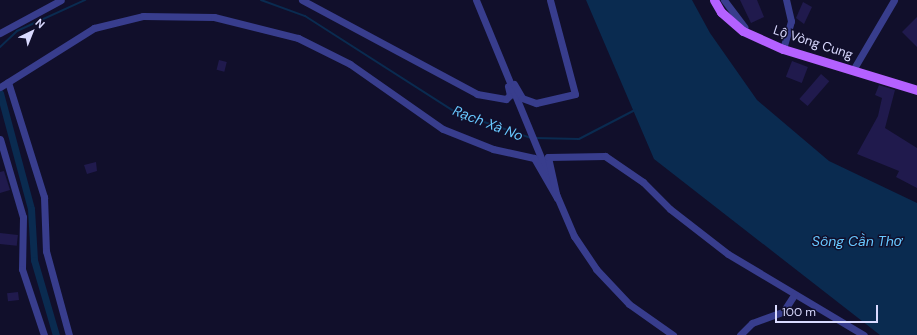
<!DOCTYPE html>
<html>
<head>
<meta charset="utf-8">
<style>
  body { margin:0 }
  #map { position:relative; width:917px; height:335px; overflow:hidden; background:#110f2b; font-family:"DM Sans",sans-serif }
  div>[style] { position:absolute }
  .water>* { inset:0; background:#0a2b50 }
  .stream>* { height:2px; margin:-1px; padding:0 1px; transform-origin:1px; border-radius:1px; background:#0a2b50 }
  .canal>* { height:7px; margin:-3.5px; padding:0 3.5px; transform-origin:3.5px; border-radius:3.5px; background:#0a2b50 }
  .building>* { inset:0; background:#201a4d; transform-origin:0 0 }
  .minor>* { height:7px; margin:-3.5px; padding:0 3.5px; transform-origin:3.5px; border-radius:3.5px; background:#383d8d }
  .major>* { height:9px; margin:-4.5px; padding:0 4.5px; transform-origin:4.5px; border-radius:4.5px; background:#b461ff }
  span { translate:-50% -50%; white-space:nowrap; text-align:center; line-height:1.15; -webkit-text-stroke:3px #110f2b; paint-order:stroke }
  .street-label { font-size:13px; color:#dadaff }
  .water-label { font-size:14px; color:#68c8ff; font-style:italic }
  .north { position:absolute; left:12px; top:12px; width:40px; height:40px; -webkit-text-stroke:3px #110f2b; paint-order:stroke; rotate:43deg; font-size:11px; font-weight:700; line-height:16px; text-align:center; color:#dadaff }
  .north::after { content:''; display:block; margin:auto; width:14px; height:18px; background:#dadaff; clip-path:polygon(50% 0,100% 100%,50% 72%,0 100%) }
  .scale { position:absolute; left:775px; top:305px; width:103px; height:18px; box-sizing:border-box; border:2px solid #dadaff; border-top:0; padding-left:5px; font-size:12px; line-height:14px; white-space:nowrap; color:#dadaff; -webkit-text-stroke:3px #110f2b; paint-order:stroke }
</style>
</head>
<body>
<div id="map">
  <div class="water">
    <div style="clip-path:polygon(586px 0,692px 0,710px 33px,757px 100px,829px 161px,917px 203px,917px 335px,880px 335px,654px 159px)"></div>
  </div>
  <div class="stream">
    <div style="left:261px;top:0;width:47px;rotate:20deg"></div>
    <div style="left:305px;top:16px;width:178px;rotate:32.6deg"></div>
    <div style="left:455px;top:112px;width:80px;rotate:18.9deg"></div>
    <div style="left:0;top:47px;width:23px;rotate:-43deg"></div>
    <div style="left:17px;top:31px;width:75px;rotate:-24.5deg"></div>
    <div style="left:535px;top:138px;width:44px;rotate:1.3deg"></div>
    <div style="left:579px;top:139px;width:63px;rotate:-27.4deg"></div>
  </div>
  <div class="canal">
    <div style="left:0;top:93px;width:120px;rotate:75deg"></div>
    <div style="left:31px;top:209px;width:51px;rotate:86.6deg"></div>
    <div style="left:34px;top:260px;width:78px;rotate:73.7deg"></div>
  </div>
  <div class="building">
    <div style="clip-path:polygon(740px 0,757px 0,764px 17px,751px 23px)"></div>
    <div style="clip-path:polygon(803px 2px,812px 7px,804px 24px,796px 18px)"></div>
    <div style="clip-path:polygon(917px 17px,917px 47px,902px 32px)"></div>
    <div style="left:219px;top:60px;width:8px;height:10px;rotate:14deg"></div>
    <div style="left:792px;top:61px;width:17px;height:17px;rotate:21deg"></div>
    <div style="left:821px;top:74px;width:11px;height:33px;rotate:41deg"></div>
    <div style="clip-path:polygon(879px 85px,895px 90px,885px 128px,917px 148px,917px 188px,896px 177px,899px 171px,857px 154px,878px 116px,882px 98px,875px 95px)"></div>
    <div style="clip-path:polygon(96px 162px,97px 171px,87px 174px,84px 165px)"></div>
    <div style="clip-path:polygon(4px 171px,10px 190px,0 193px,0 172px)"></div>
    <div style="left:0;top:233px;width:18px;height:11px;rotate:6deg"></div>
    <div style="left:18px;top:292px;width:8px;height:11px;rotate:83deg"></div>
  </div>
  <div class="minor">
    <div style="left:302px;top:0;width:199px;rotate:28.2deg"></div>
    <div style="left:477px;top:94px;width:29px;rotate:10deg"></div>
    <div style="left:506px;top:99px;width:6px;rotate:-45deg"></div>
    <div style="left:510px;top:95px;width:9px;rotate:-103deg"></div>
    <div style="left:476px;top:0;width:191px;rotate:67.6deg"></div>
    <div style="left:724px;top:0;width:34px;rotate:53deg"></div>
    <div style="left:0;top:33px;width:69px;rotate:-28.4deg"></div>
    <div style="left:783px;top:49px;width:29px;rotate:-74deg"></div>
    <div style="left:791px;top:21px;width:22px;rotate:-103deg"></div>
    <div style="left:853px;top:70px;width:81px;rotate:-59.6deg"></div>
    <div style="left:8px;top:82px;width:121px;rotate:72.6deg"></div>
    <div style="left:44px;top:197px;width:54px;rotate:87.9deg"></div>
    <div style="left:46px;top:251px;width:87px;rotate:74.7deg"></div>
    <div style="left:514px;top:84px;width:16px;rotate:60deg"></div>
    <div style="left:522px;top:98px;width:15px;rotate:20deg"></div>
    <div style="left:536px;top:103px;width:40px;rotate:-13deg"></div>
    <div style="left:575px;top:94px;width:97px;rotate:-104.9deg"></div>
    <div style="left:0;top:87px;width:111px;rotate:-32.1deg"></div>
    <div style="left:94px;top:28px;width:50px;rotate:-13.8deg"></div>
    <div style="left:143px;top:16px;width:71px;rotate:0.8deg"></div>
    <div style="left:214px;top:17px;width:87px;rotate:14deg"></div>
    <div style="left:298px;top:38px;width:58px;rotate:26.6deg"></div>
    <div style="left:350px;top:64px;width:113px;rotate:35deg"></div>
    <div style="left:443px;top:129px;width:54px;rotate:21.8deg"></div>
    <div style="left:493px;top:149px;width:42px;rotate:12.4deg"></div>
    <div style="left:534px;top:158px;width:46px;rotate:60.1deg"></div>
    <div style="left:0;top:139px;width:81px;rotate:73.6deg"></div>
    <div style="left:23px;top:217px;width:52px;rotate:91.1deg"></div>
    <div style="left:22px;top:269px;width:70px;rotate:71.6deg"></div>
    <div style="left:556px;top:194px;width:46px;rotate:66.8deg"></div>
    <div style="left:574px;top:236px;width:40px;rotate:56deg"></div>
    <div style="left:596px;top:269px;width:48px;rotate:46.7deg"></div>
    <div style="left:629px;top:304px;width:54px;rotate:35.2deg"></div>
    <div style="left:557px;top:198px;width:42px;rotate:-102.4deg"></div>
    <div style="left:548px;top:157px;width:57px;rotate:-1deg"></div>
    <div style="left:605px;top:156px;width:46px;rotate:34.4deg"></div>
    <div style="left:643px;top:182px;width:38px;rotate:45deg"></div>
    <div style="left:670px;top:209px;width:73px;rotate:37.8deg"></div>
    <div style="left:728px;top:254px;width:158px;rotate:30.8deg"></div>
    <div style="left:740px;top:335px;width:17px;rotate:-45deg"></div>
    <div style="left:752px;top:323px;width:33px;rotate:-20deg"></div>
    <div style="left:783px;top:312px;width:20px;rotate:-57deg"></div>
  </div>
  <div class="major">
    <div style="left:714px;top:0;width:14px;rotate:60deg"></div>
    <div style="left:721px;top:12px;width:29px;rotate:41deg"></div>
    <div style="left:743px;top:31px;width:44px;rotate:24.2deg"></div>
    <div style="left:783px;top:49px;width:140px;rotate:17deg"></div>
  </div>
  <div class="street-label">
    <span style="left:813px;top:43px;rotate:18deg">Lộ Vòng Cung</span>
  </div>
  <div class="water-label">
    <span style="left:488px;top:123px;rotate:21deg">Rạch Xà No</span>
    <span style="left:857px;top:241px">Sông Cần Thơ</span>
  </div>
  <div class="north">N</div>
  <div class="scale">100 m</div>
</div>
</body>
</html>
